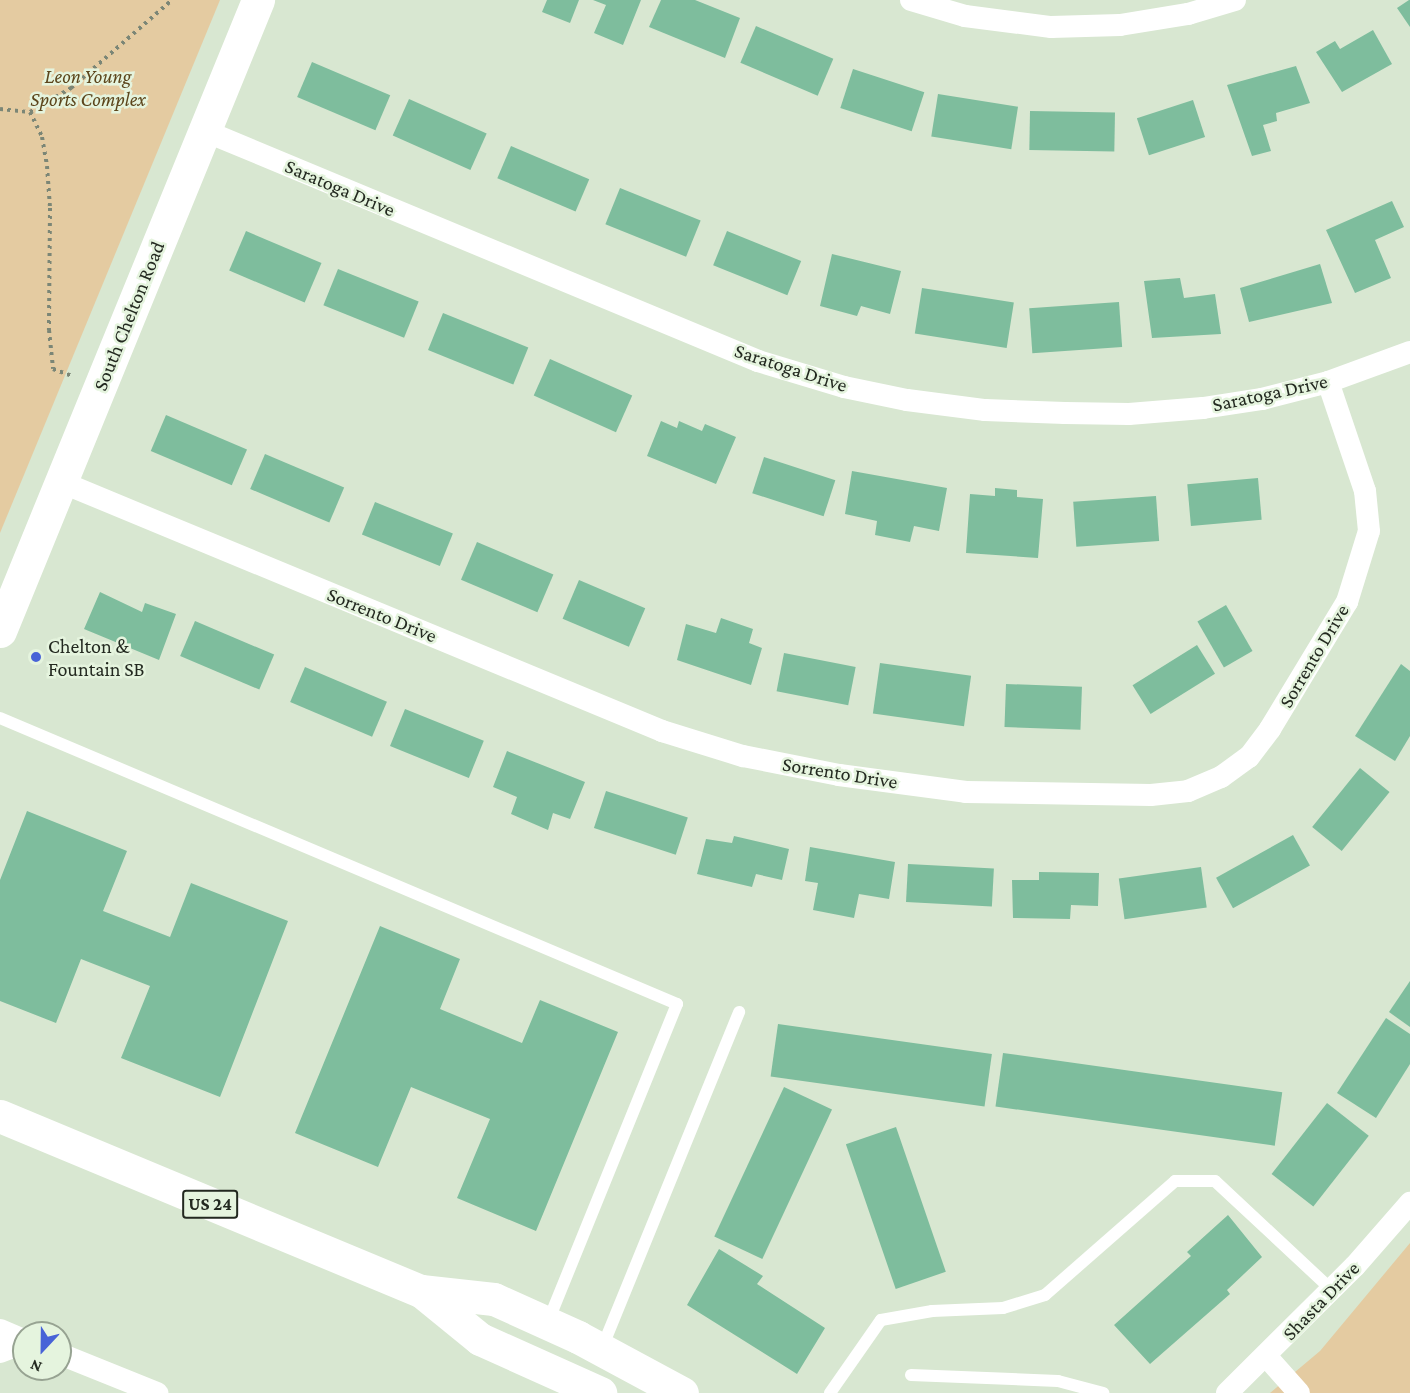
<!DOCTYPE html>
<html>
<head>
<meta charset="utf-8">
<style>
  body { margin:0 }
  #map { position:relative; width:1410px; height:1393px; overflow:hidden; background:#d8e7d1; font-family:"Crimson Pro",serif }
  div>[style] { position:absolute }
  .green>* { inset:0; background:#e4cba1 }
  .building>* { inset:0; background:#7ebd9d; transform-origin:0 0 }
  .path>* { height:4px; margin-top:-2px; transform-origin:0; background:repeating-linear-gradient(90deg,#7b8676 0 3px,transparent 0 7.5px) }
  .service>* { height:12px; margin:-6px; padding:0 6px; transform-origin:6px; border-radius:6px; background:#fff }
  .minor>* { height:22px; margin:-11px; padding:0 11px; transform-origin:11px; border-radius:11px; background:#fff }
  .secondary>* { height:33px; margin:-16.5px; padding:0 16.5px; transform-origin:16.5px; border-radius:16.5px; background:#fff }
  .trunk>* { height:33px; margin:-16.5px; padding:0 16.5px; transform-origin:16.5px; border-radius:16.5px; background:#fff }
  .dots>* { width:16px; height:16px; translate:-50% -50%; box-sizing:border-box; border:3px solid #e5f4de; border-radius:50% }
  span { translate:-50% -50%; white-space:nowrap; text-align:center; line-height:1.15; -webkit-text-stroke:5px #e5f4de; paint-order:stroke }
  .shield-label span { padding:2px 4px; background:#e5f4de; border:2px solid; border-radius:4px; -webkit-text-stroke-width:0 }
  .shield-label { font-size:18px; color:#232920; font-weight:700 }
  .park-label { font-size:20px; color:#5c451b; font-style:italic }
  .street-label { font-size:20px; color:#232920 }
  .poi-label { font-size:20px; color:#232920 }
  .left { translate:0 -50%; text-align:left }
  .north { position:absolute; left:12px; top:1321px; width:60px; height:60px; box-sizing:border-box; background:#e5f4de; border:2px solid #97a392; border-radius:50%; rotate:202deg; font-size:16px; font-weight:700; line-height:24px; text-align:center; color:#232920 }
  .north::after { content:''; display:block; margin:auto; width:21px; height:27px; background:#4863d7; clip-path:polygon(50% 0,100% 100%,50% 72%,0 100%) }
</style>
</head>
<body>
<div id="map">
  <div class="green">
    <div style="clip-path:polygon(0 0,220px 0,0 533px)"></div>
    <div style="clip-path:polygon(1410px 1243px,1410px 1393px,1270px 1393px,1320px 1351px)"></div>
  </div>
  <div class="building">
    <div style="clip-path:polygon(547px 0,579px 0,570px 23px,542px 12px)"></div>
    <div style="clip-path:polygon(593px 0,641px 0,623px 45px,594px 33px,606px 5px)"></div>
    <div style="clip-path:polygon(661px 0,695px 0,740px 18px,725px 58px,649px 27px)"></div>
    <div style="clip-path:polygon(1409px 0,1410px 0,1410px 27px,1397px 8px)"></div>
    <div style="left:756px;top:26px;width:84px;height:40px;rotate:23deg"></div>
    <div style="clip-path:polygon(1373px 30px,1392px 64px,1342px 92px,1316px 52px,1335px 41px,1340px 49px)"></div>
    <div style="left:312px;top:62px;width:85px;height:38px;rotate:23deg"></div>
    <div style="clip-path:polygon(1296px 66px,1310px 103px,1276px 113px,1277px 121px,1263px 125px,1271px 151px,1252px 156px,1227px 85px)"></div>
    <div style="left:853px;top:69px;width:75px;height:41px;rotate:18deg"></div>
    <div style="left:938px;top:94px;width:81px;height:43px;rotate:9deg"></div>
    <div style="left:409px;top:99px;width:85px;height:40px;rotate:24deg"></div>
    <div style="left:1193px;top:100px;width:39px;height:59px;rotate:72deg"></div>
    <div style="left:1030px;top:111px;width:85px;height:39px;rotate:1deg"></div>
    <div style="left:511px;top:146px;width:85px;height:35px;rotate:23deg"></div>
    <div style="left:620px;top:188px;width:87px;height:39px;rotate:22deg"></div>
    <div style="clip-path:polygon(1392px 201px,1404px 227px,1375px 240px,1391px 278px,1355px 293px,1326px 230px)"></div>
    <div style="left:246px;top:231px;width:82px;height:43px;rotate:23deg"></div>
    <div style="left:727px;top:231px;width:80px;height:37px;rotate:22deg"></div>
    <div style="clip-path:polygon(832px 254px,901px 271px,890px 314px,861px 306px,857px 316px,820px 306px)"></div>
    <div style="clip-path:polygon(1320px 264px,1332px 303px,1249px 322px,1240px 288px)"></div>
    <div style="left:338px;top:269px;width:87px;height:39px;rotate:22deg"></div>
    <div style="clip-path:polygon(1180px 278px,1184px 298px,1215px 294px,1221px 334px,1152px 338px,1144px 281px)"></div>
    <div style="left:922px;top:288px;width:93px;height:46px;rotate:9deg"></div>
    <div style="left:1119px;top:302px;width:45px;height:90px;rotate:86deg"></div>
    <div style="left:443px;top:313px;width:92px;height:40px;rotate:22deg"></div>
    <div style="left:550px;top:359px;width:90px;height:40px;rotate:24deg"></div>
    <div style="left:166px;top:415px;width:88px;height:39px;rotate:23deg"></div>
    <div style="clip-path:polygon(661px 421px,677px 428px,679px 421px,702px 431px,705px 424px,736px 437px,716px 484px,647px 456px)"></div>
    <div style="left:265px;top:454px;width:86px;height:38px;rotate:23deg"></div>
    <div style="left:764px;top:457px;width:75px;height:38px;rotate:18deg"></div>
    <div style="clip-path:polygon(852px 471px,947px 488px,939px 531px,914px 526px,910px 542px,875px 535px,877px 521px,845px 514px)"></div>
    <div style="left:1258px;top:478px;width:42px;height:71px;rotate:85deg"></div>
    <div style="clip-path:polygon(995px 488px,1017px 490px,1017px 497px,1043px 499px,1038px 558px,966px 553px,970px 494px,995px 496px)"></div>
    <div style="left:1156px;top:496px;width:45px;height:83px;rotate:86deg"></div>
    <div style="left:375px;top:502px;width:84px;height:35px;rotate:22deg"></div>
    <div style="left:477px;top:542px;width:83px;height:41px;rotate:23deg"></div>
    <div style="left:579px;top:580px;width:72px;height:42px;rotate:23deg"></div>
    <div style="clip-path:polygon(100px 592px,142px 612px,145px 603px,176px 614px,159px 660px,84px 629px)"></div>
    <div style="left:1226px;top:605px;width:53px;height:33px;rotate:60deg"></div>
    <div style="clip-path:polygon(721px 618px,753px 629px,749px 643px,762px 648px,751px 685px,677px 660px,686px 624px,716px 633px)"></div>
    <div style="left:195px;top:621px;width:86px;height:38px;rotate:23deg"></div>
    <div style="left:1197px;top:645px;width:34px;height:76px;rotate:58deg"></div>
    <div style="left:784px;top:653px;width:73px;height:39px;rotate:11deg"></div>
    <div style="left:880px;top:663px;width:92px;height:51px;rotate:8deg"></div>
    <div style="clip-path:polygon(1401px 664px,1410px 671px,1410px 736px,1395px 761px,1355px 736px)"></div>
    <div style="left:305px;top:667px;width:89px;height:38px;rotate:23deg"></div>
    <div style="left:1006px;top:684px;width:76px;height:43px;rotate:2deg"></div>
    <div style="left:405px;top:709px;width:85px;height:40px;rotate:22deg"></div>
    <div style="clip-path:polygon(507px 751px,585px 782px,570px 819px,553px 813px,548px 830px,511px 814px,517px 797px,493px 787px)"></div>
    <div style="left:1360px;top:768px;width:38px;height:76px;rotate:39deg"></div>
    <div style="left:606px;top:791px;width:86px;height:39px;rotate:18deg"></div>
    <div style="clip-path:polygon(27px 811px,127px 851px,103px 911px,170px 937px,191px 883px,288px 921px,220px 1097px,121px 1058px,150px 986px,81px 959px,56px 1023px,0 1001px,0 880px)"></div>
    <div style="left:1293px;top:835px;width:35px;height:88px;rotate:61deg"></div>
    <div style="clip-path:polygon(734px 836px,789px 849px,782px 880px,756px 874px,752px 887px,697px 874px,706px 839px,732px 843px)"></div>
    <div style="clip-path:polygon(810px 847px,895px 862px,889px 899px,859px 894px,854px 918px,813px 910px,818px 883px,805px 881px)"></div>
    <div style="left:908px;top:864px;width:86px;height:38px;rotate:3deg"></div>
    <div style="left:1201px;top:867px;width:41px;height:83px;rotate:82deg"></div>
    <div style="clip-path:polygon(1039px 872px,1099px 873px,1098px 906px,1071px 905px,1070px 919px,1013px 918px,1012px 880px,1039px 880px)"></div>
    <div style="clip-path:polygon(380px 926px,460px 959px,440px 1009px,522px 1043px,540px 1000px,618px 1032px,536px 1231px,457px 1198px,490px 1119px,411px 1087px,378px 1167px,295px 1133px)"></div>
    <div style="clip-path:polygon(1410px 981px,1410px 1027px,1389px 1012px)"></div>
    <div style="clip-path:polygon(1386px 1018px,1410px 1034px,1410px 1064px,1376px 1118px,1337px 1093px)"></div>
    <div style="left:778px;top:1024px;width:216px;height:53px;rotate:8deg"></div>
    <div style="left:1003px;top:1053px;width:282px;height:54px;rotate:8deg"></div>
    <div style="left:784px;top:1087px;width:53px;height:165px;rotate:25deg"></div>
    <div style="left:1327px;top:1103px;width:53px;height:90px;rotate:38deg"></div>
    <div style="left:896px;top:1127px;width:153px;height:53px;rotate:71deg"></div>
    <div style="clip-path:polygon(1228px 1215px,1262px 1257px,1227px 1290px,1230px 1294px,1150px 1364px,1114px 1325px,1191px 1256px,1187px 1252px)"></div>
    <div style="clip-path:polygon(719px 1249px,763px 1276px,757px 1284px,825px 1328px,797px 1374px,687px 1305px)"></div>
  </div>
  <div class="path">
    <div style="left:0;top:109px;width:30px;rotate:6deg"></div>
    <div style="left:30px;top:112px;width:48px;rotate:-30.3deg"></div>
    <div style="left:71px;top:88px;width:134px;rotate:-41.1deg"></div>
    <div style="left:30px;top:112px;width:28px;rotate:64deg"></div>
    <div style="left:42px;top:137px;width:29px;rotate:80deg"></div>
    <div style="left:47px;top:166px;width:42px;rotate:85.9deg"></div>
    <div style="left:50px;top:208px;width:122px;rotate:90.5deg"></div>
    <div style="left:49px;top:330px;width:39px;rotate:84deg"></div>
    <div style="left:53px;top:369px;width:20px;rotate:20deg"></div>
  </div>
  <div class="service">
    <div style="left:0;top:718px;width:735px;rotate:22.9deg"></div>
    <div style="left:677px;top:1004px;width:343px;rotate:112.1deg"></div>
    <div style="left:602px;top:1348px;width:363px;rotate:-67.8deg"></div>
    <div style="left:911px;top:1375px;width:147px;rotate:2.3deg"></div>
    <div style="left:1058px;top:1381px;width:47px;rotate:14.9deg"></div>
    <div style="left:830px;top:1393px;width:89px;rotate:-55.1deg"></div>
    <div style="left:881px;top:1320px;width:52px;rotate:-10deg"></div>
    <div style="left:932px;top:1311px;width:71px;rotate:-2.4deg"></div>
    <div style="left:1003px;top:1308px;width:44px;rotate:-17.2deg"></div>
    <div style="left:1045px;top:1295px;width:173px;rotate:-41.2deg"></div>
    <div style="left:1175px;top:1181px;width:40px"></div>
    <div style="left:1215px;top:1181px;width:160px;rotate:43deg"></div>
  </div>
  <div class="minor">
    <div style="left:911px;top:0;width:56px;rotate:16.5deg"></div>
    <div style="left:965px;top:16px;width:87px;rotate:7.3deg"></div>
    <div style="left:1051px;top:27px;width:69px;rotate:-1.7deg"></div>
    <div style="left:1120px;top:25px;width:69px;rotate:-9.2deg"></div>
    <div style="left:1188px;top:14px;width:49px;rotate:-16.6deg"></div>
    <div style="left:205px;top:131px;width:599px;rotate:22.58deg"></div>
    <div style="left:758px;top:361px;width:90px;rotate:16.8deg"></div>
    <div style="left:844px;top:387px;width:64px;rotate:11.7deg"></div>
    <div style="left:907px;top:400px;width:79px;rotate:7.3deg"></div>
    <div style="left:985px;top:410px;width:80px;rotate:2.1deg"></div>
    <div style="left:1065px;top:413px;width:64px;rotate:0.9deg"></div>
    <div style="left:1129px;top:414px;width:74px;rotate:-4.6deg"></div>
    <div style="left:1203px;top:408px;width:60px;rotate:-8.7deg"></div>
    <div style="left:1262px;top:399px;width:68px;rotate:-14.4deg"></div>
    <div style="left:1328px;top:382px;width:87px;rotate:-20.1deg"></div>
    <div style="left:61px;top:482px;width:651px;rotate:22.5deg"></div>
    <div style="left:662px;top:731px;width:85px;rotate:17.2deg"></div>
    <div style="left:743px;top:756px;width:98px;rotate:11.2deg"></div>
    <div style="left:839px;top:775px;width:128px;rotate:7.6deg"></div>
    <div style="left:966px;top:792px;width:185px;rotate:0.9deg"></div>
    <div style="left:1151px;top:795px;width:37px;rotate:-6deg"></div>
    <div style="left:1188px;top:791px;width:36px;rotate:-23deg"></div>
    <div style="left:1221px;top:777px;width:34px;rotate:-36deg"></div>
    <div style="left:1249px;top:757px;width:35px;rotate:-53deg"></div>
    <div style="left:1270px;top:729px;width:149px;rotate:-58.8deg"></div>
    <div style="left:1347px;top:602px;width:74px;rotate:-72.8deg"></div>
    <div style="left:1369px;top:531px;width:40px;rotate:-95.7deg"></div>
    <div style="left:1365px;top:491px;width:115px;rotate:-108.7deg"></div>
    <div style="left:0;top:1330px;width:26px;rotate:23deg"></div>
    <div style="left:0;top:1352px;width:26px;rotate:-21deg"></div>
    <div style="left:60px;top:1354px;width:105px;rotate:21.9deg"></div>
    <div style="left:1267px;top:1357px;width:48px;rotate:48.4deg"></div>
    <div style="left:1227px;top:1393px;width:180px;rotate:-44.8deg"></div>
    <div style="left:1355px;top:1266px;width:84px;rotate:-48.9deg"></div>
  </div>
  <div class="secondary">
    <div style="left:0;top:631px;width:682px;rotate:-67.76deg"></div>
  </div>
  <div class="trunk">
    <div style="left:0;top:1116px;width:456px;rotate:22.6deg"></div>
    <div style="left:421px;top:1291px;width:76px;rotate:39.1deg"></div>
    <div style="left:480px;top:1339px;width:132px;rotate:24.2deg"></div>
    <div style="left:421px;top:1291px;width:73px;rotate:6.3deg"></div>
    <div style="left:494px;top:1299px;width:92px;rotate:24.3deg"></div>
    <div style="left:578px;top:1337px;width:118px;rotate:28.3deg"></div>
  </div>
  <div class="dots">
    <div style="left:36px;top:657px;background:#4863d7"></div>
  </div>
  <div class="shield-label">
    <span style="left:210px;top:1204px">US 24</span>
  </div>
  <div class="park-label">
    <span style="left:88px;top:88px">Leon Young<br>Sports Complex</span>
  </div>
  <div class="street-label">
    <span style="left:340px;top:188px;rotate:23deg">Saratoga Drive</span>
    <span style="left:129px;top:316px;rotate:-68deg">South Chelton Road</span>
    <span style="left:791px;top:368px;rotate:18deg">Saratoga Drive</span>
    <span style="left:1270px;top:393px;rotate:-12deg">Saratoga Drive</span>
    <span style="left:382px;top:615px;rotate:22deg">Sorrento Drive</span>
    <span style="left:1314px;top:656px;rotate:-59deg">Sorrento Drive</span>
    <span style="left:840px;top:773px;rotate:9deg">Sorrento Drive</span>
    <span style="left:1321px;top:1301px;rotate:-46deg">Shasta Drive</span>
  </div>
  <div class="poi-label">
    <span class="left" style="left:48px;top:658px">Chelton &amp;<br>Fountain SB</span>
  </div>
  <div class="north">N</div>
</div>
</body>
</html>
